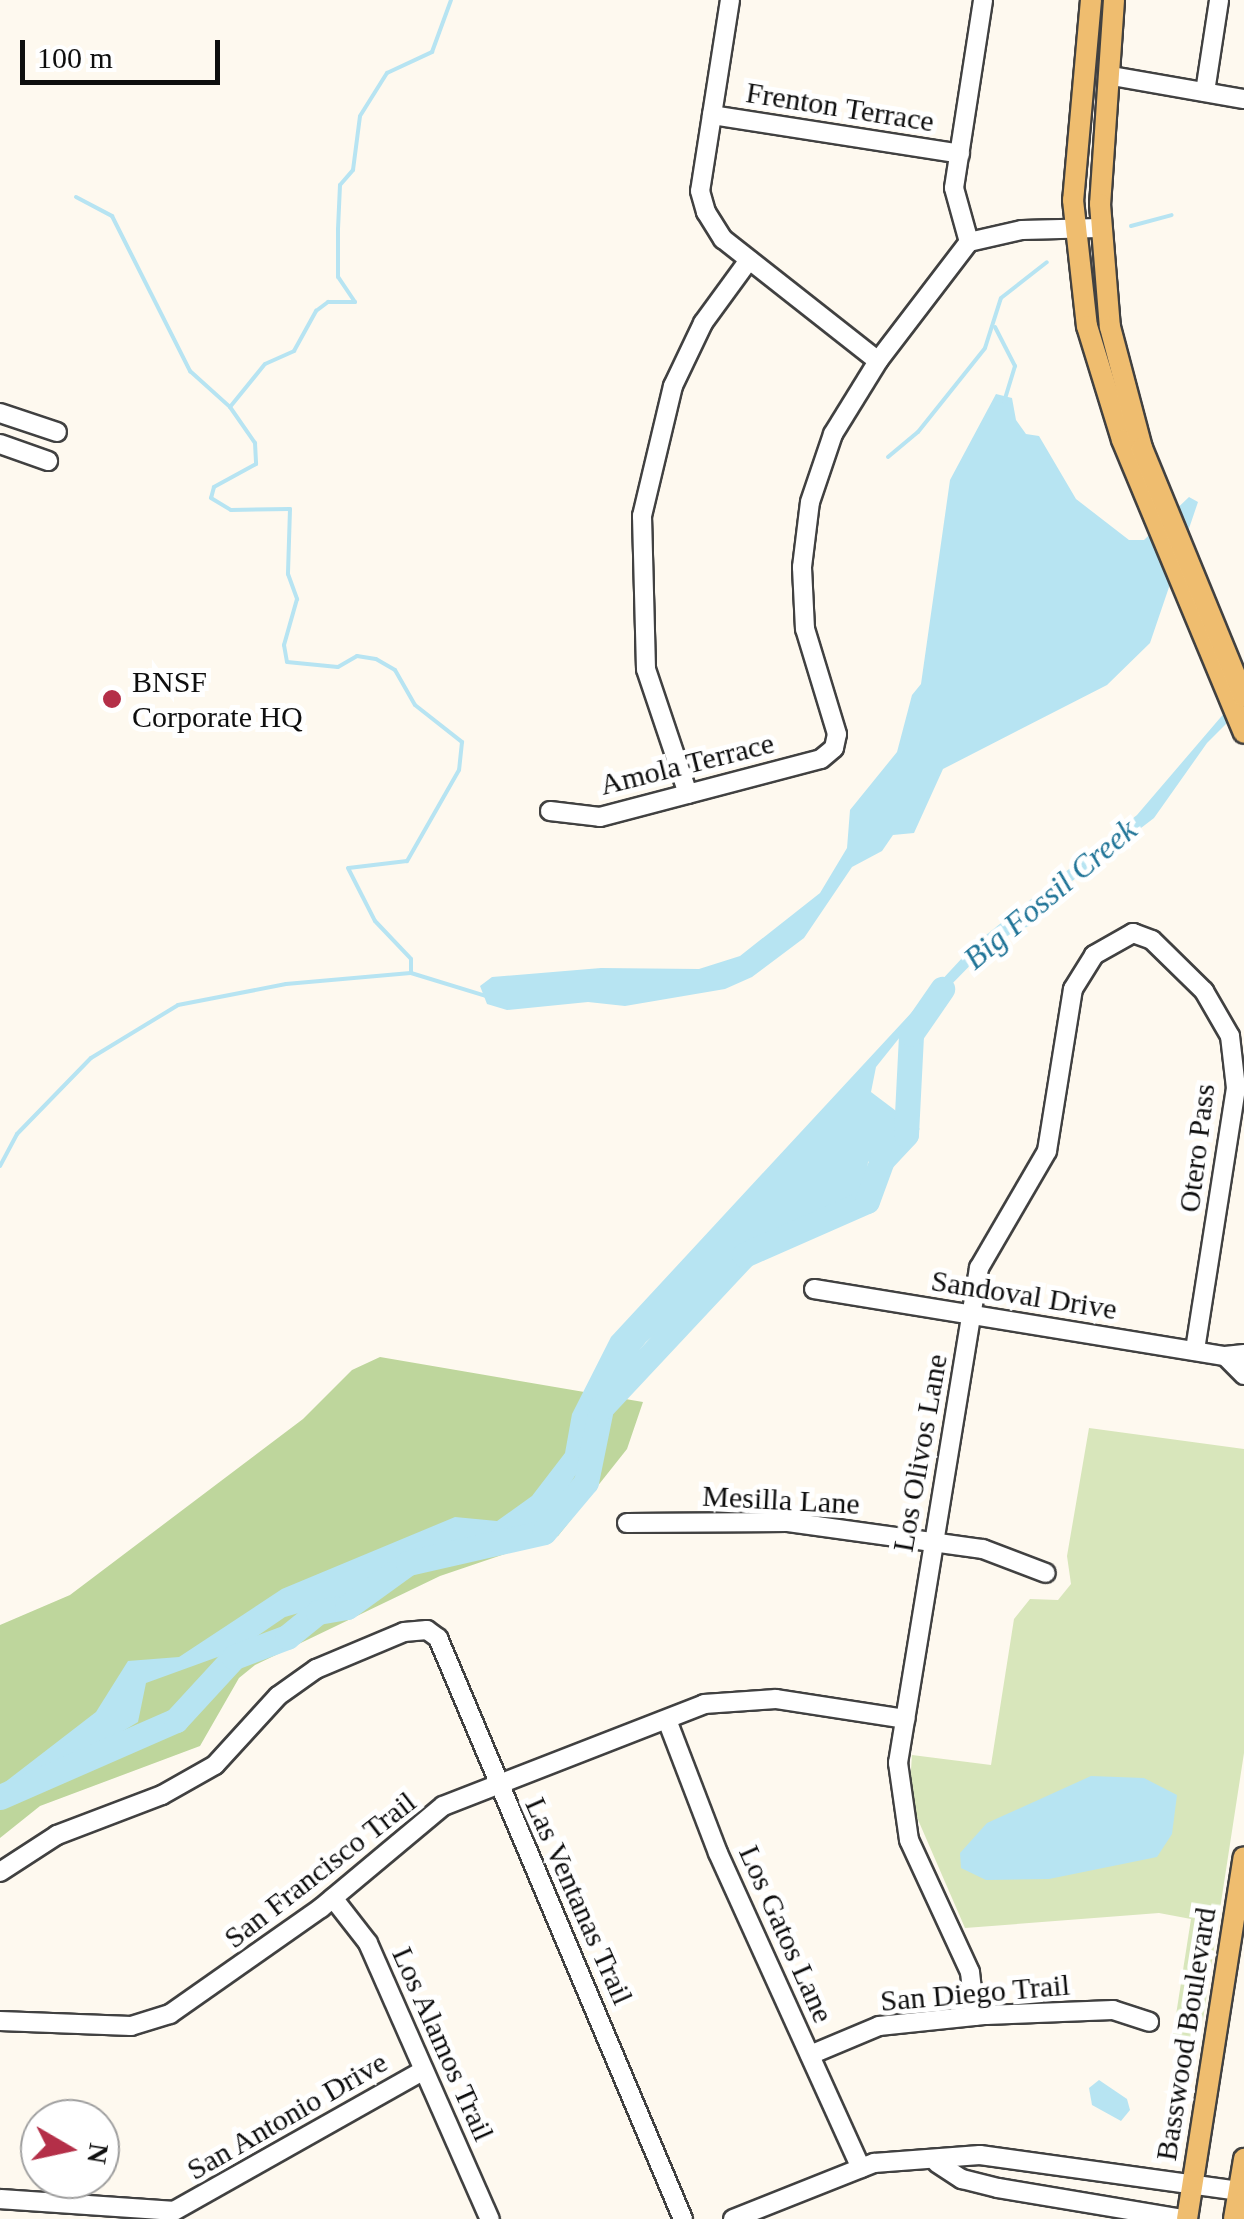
<!DOCTYPE html>
<html>
<head>
<meta charset="utf-8">
<style>
  body { margin:0 }
  #map { position:relative; width:1244px; height:2219px; overflow:hidden; background:#fef9ef; font-family:"Times New Roman",serif }
  div>[style] { position:absolute }
  .green>* { inset:0; background:#d8e6bb }
  .forest>* { inset:0; background:#bed69c }
  .water>* { inset:0; background:#b7e4f2 }
  .stream>* { height:4px; margin:-2px; padding:0 2px; transform-origin:2px; border-radius:2px; background:#b7e4f2 }
  .river>* { height:25px; margin:-12.5px; padding:0 12.5px; transform-origin:12.5px; border-radius:12.5px; background:#b7e4f2 }
  .roads { filter:drop-shadow(2px 0 #414141) drop-shadow(-2px 0 #414141) drop-shadow(0 2px #414141) drop-shadow(0 -2px #414141) }
  .minor>* { height:18px; margin:-9px; padding:0 9px; transform-origin:9px; border-radius:9px; background:#fff }
  .major>* { height:20px; margin:-10px; padding:0 10px; transform-origin:10px; border-radius:10px; background:#efbd6f }
  .dots>* { width:28px; height:28px; translate:-50% -50%; box-sizing:border-box; border:5px solid #fff; border-radius:50% }
  span { translate:-50% -50%; white-space:nowrap; text-align:center; line-height:1.15; -webkit-text-stroke:10px #fff; paint-order:stroke }
  .street-label { font-size:30px; color:#0e0e0e }
  .poi-label { font-size:30px; color:#0e0e0e }
  .left { translate:0 -50%; text-align:left }
  .water-label { font-size:32px; color:#207497; font-style:italic }
  .north { position:absolute; left:20px; top:2099px; width:100px; height:100px; box-sizing:border-box; background:#fff; border:2px solid #9f9f9f; border-radius:50%; rotate:99deg; font-size:28px; font-weight:700; line-height:40px; text-align:center; color:#0e0e0e }
  .north::after { content:''; display:block; margin:auto; width:35px; height:45px; background:#b42f48; clip-path:polygon(50% 0,100% 100%,50% 72%,0 100%) }
  .scale { position:absolute; left:20px; top:40px; width:200px; height:45px; box-sizing:border-box; border:5px solid #0e0e0e; border-top:0; padding-left:12px; font-size:30px; line-height:35px; white-space:nowrap; color:#0e0e0e; -webkit-text-stroke:8px #fff; paint-order:stroke }
</style>
</head>
<body>
<div id="map">
  <div class="green">
    <div style="clip-path:polygon(1089px 1428px,1244px 1449px,1244px 1753px,1202px 2026px,1184px 2049px,1173px 2034px,1191px 1919px,1159px 1913px,965px 1928px,909px 1799px,912px 1755px,991px 1765px,1014px 1619px,1030px 1599px,1058px 1600px,1071px 1584px,1067px 1556px)"></div>
  </div>
  <div class="forest">
    <div style="clip-path:polygon(380px 1357px,643px 1402px,627px 1449px,558px 1536px,440px 1576px,255px 1665px,239px 1678px,200px 1746px,40px 1806px,0 1838px,0 1625px,70px 1595px,303px 1419px,352px 1370px)"></div>
  </div>
  <div class="water">
    <div style="clip-path:polygon(996px 394px,1012px 398px,1016px 420px,1026px 434px,1039px 436px,1076px 499px,1129px 540px,1144px 540px,1189px 497px,1198px 502px,1150px 643px,1107px 685px,943px 769px,914px 833px,893px 835px,882px 851px,852px 867px,804px 938px,752px 977px,725px 989px,625px 1006px,588px 1002px,507px 1010px,487px 1004px,480px 986px,492px 977px,601px 968px,699px 969px,740px 956px,820px 893px,847px 848px,850px 810px,897px 752px,912px 695px,921px 684px,950px 480px)"></div>
    <div style="clip-path:polygon(1244px 690px,1244px 706px,1207px 743px,1154px 818px,1041px 905px,1033px 924px,992px 943px,900px 1037px,876px 1067px,871px 1092px,920px 1129px,868px 1162px,865px 1194px,733px 1267px,646px 1342px,590px 1412px,582px 1465px,543px 1526px,410px 1557px,333px 1603px,285px 1617px,237px 1650px,146px 1683px,138px 1722px,0 1805px,0 1786px,96px 1712px,128px 1661px,179px 1657px,282px 1589px,455px 1517px,497px 1521px,532px 1496px,565px 1453px,572px 1414px,611px 1337px,976px 943px,1137px 815px)"></div>
    <div style="clip-path:polygon(1091px 1776px,1144px 1778px,1177px 1795px,1172px 1834px,1157px 1857px,1049px 1879px,986px 1880px,961px 1868px,960px 1853px,987px 1823px)"></div>
    <div style="clip-path:polygon(1099px 2080px,1127px 2099px,1130px 2110px,1121px 2121px,1092px 2105px,1089px 2088px)"></div>
  </div>
  <div class="stream">
    <div style="left:76px;top:197px;width:41px;rotate:27.8deg"></div>
    <div style="left:112px;top:216px;width:174px;rotate:63.3deg"></div>
    <div style="left:190px;top:371px;width:54px;rotate:42deg"></div>
    <div style="left:230px;top:407px;width:44px;rotate:55.2deg"></div>
    <div style="left:255px;top:443px;width:21px;rotate:87deg"></div>
    <div style="left:256px;top:464px;width:48px;rotate:151.3deg"></div>
    <div style="left:214px;top:487px;width:11px;rotate:105deg"></div>
    <div style="left:211px;top:498px;width:23px;rotate:31deg"></div>
    <div style="left:231px;top:510px;width:59px;rotate:-1deg"></div>
    <div style="left:290px;top:509px;width:65px;rotate:91.8deg"></div>
    <div style="left:288px;top:574px;width:27px;rotate:70deg"></div>
    <div style="left:297px;top:599px;width:48px;rotate:105.8deg"></div>
    <div style="left:284px;top:645px;width:17px;rotate:80deg"></div>
    <div style="left:287px;top:662px;width:51px;rotate:5.6deg"></div>
    <div style="left:338px;top:667px;width:22px;rotate:-30deg"></div>
    <div style="left:357px;top:656px;width:19px;rotate:9deg"></div>
    <div style="left:376px;top:659px;width:22px;rotate:30deg"></div>
    <div style="left:395px;top:670px;width:40px;rotate:60.3deg"></div>
    <div style="left:415px;top:705px;width:60px;rotate:38.2deg"></div>
    <div style="left:462px;top:742px;width:28px;rotate:96deg"></div>
    <div style="left:459px;top:770px;width:105px;rotate:119.7deg"></div>
    <div style="left:407px;top:861px;width:59px;rotate:173.2deg"></div>
    <div style="left:348px;top:868px;width:59px;rotate:63deg"></div>
    <div style="left:375px;top:921px;width:52px;rotate:46.5deg"></div>
    <div style="left:411px;top:959px;width:14px;rotate:90deg"></div>
    <div style="left:1131px;top:226px;width:42px;rotate:-15deg"></div>
    <div style="left:995px;top:327px;width:44px;rotate:62.9deg"></div>
    <div style="left:1015px;top:366px;width:37px;rotate:107deg"></div>
    <div style="left:230px;top:407px;width:55px;rotate:-50.9deg"></div>
    <div style="left:265px;top:364px;width:32px;rotate:-24deg"></div>
    <div style="left:294px;top:351px;width:46px;rotate:-61.2deg"></div>
    <div style="left:316px;top:311px;width:15px;rotate:-37deg"></div>
    <div style="left:328px;top:302px;width:27px"></div>
    <div style="left:355px;top:302px;width:30px;rotate:-124deg"></div>
    <div style="left:338px;top:277px;width:48px;rotate:-90deg"></div>
    <div style="left:338px;top:229px;width:44px;rotate:-87.4deg"></div>
    <div style="left:340px;top:185px;width:20px;rotate:-49deg"></div>
    <div style="left:353px;top:170px;width:54px;rotate:-82.6deg"></div>
    <div style="left:360px;top:116px;width:51px;rotate:-57.9deg"></div>
    <div style="left:387px;top:73px;width:50px;rotate:-25deg"></div>
    <div style="left:432px;top:52px;width:55px;rotate:-69.9deg"></div>
    <div style="left:888px;top:457px;width:39px;rotate:-40deg"></div>
    <div style="left:918px;top:432px;width:107px;rotate:-51.4deg"></div>
    <div style="left:985px;top:348px;width:52px;rotate:-72.3deg"></div>
    <div style="left:1001px;top:298px;width:58px;rotate:-38deg"></div>
    <div style="left:0;top:1166px;width:36px;rotate:-62deg"></div>
    <div style="left:17px;top:1134px;width:106px;rotate:-45.8deg"></div>
    <div style="left:91px;top:1058px;width:102px;rotate:-31.3deg"></div>
    <div style="left:178px;top:1005px;width:110px;rotate:-11deg"></div>
    <div style="left:286px;top:984px;width:125px;rotate:-5deg"></div>
    <div style="left:411px;top:973px;width:78px;rotate:17deg"></div>
  </div>
  <div class="river">
    <div style="left:0;top:1797px;width:192px;rotate:-23.6deg"></div>
    <div style="left:176px;top:1720px;width:86px;rotate:-47.4deg"></div>
    <div style="left:234px;top:1657px;width:57px;rotate:-20.7deg"></div>
    <div style="left:287px;top:1637px;width:40px;rotate:-39deg"></div>
    <div style="left:318px;top:1612px;width:29px;rotate:-10deg"></div>
    <div style="left:347px;top:1607px;width:75px;rotate:-35.8deg"></div>
    <div style="left:408px;top:1563px;width:139px;rotate:-12.8deg"></div>
    <div style="left:544px;top:1532px;width:65px;rotate:-50deg"></div>
    <div style="left:586px;top:1482px;width:76px;rotate:-78.5deg"></div>
    <div style="left:601px;top:1408px;width:209px;rotate:-46.9deg"></div>
    <div style="left:744px;top:1255px;width:134px;rotate:-23.7deg"></div>
    <div style="left:867px;top:1201px;width:44px;rotate:-69.9deg"></div>
    <div style="left:882px;top:1160px;width:35px;rotate:-47deg"></div>
    <div style="left:906px;top:1134px;width:100px;rotate:-87.1deg"></div>
    <div style="left:911px;top:1034px;width:55px;rotate:-55.4deg"></div>
  </div>
  <div class="roads">
    <div class="minor">
      <div style="left:730px;top:0;width:193px;rotate:98.9deg"></div>
      <div style="left:700px;top:191px;width:22px;rotate:74deg"></div>
      <div style="left:706px;top:212px;width:32px;rotate:58deg"></div>
      <div style="left:723px;top:239px;width:197px;rotate:38.2deg"></div>
      <div style="left:1112px;top:76px;width:134px;rotate:9.9deg"></div>
      <div style="left:1205px;top:92px;width:93px;rotate:-81.3deg"></div>
      <div style="left:712px;top:115px;width:251px;rotate:8.9deg"></div>
      <div style="left:969px;top:242px;width:56px;rotate:-105.5deg"></div>
      <div style="left:954px;top:188px;width:190px;rotate:-81.2deg"></div>
      <div style="left:0;top:413px;width:60px;rotate:18.4deg"></div>
      <div style="left:0;top:444px;width:51px;rotate:19.5deg"></div>
      <div style="left:688px;top:794px;width:132px;rotate:-108.6deg"></div>
      <div style="left:646px;top:669px;width:153px;rotate:-91.5deg"></div>
      <div style="left:642px;top:516px;width:134px;rotate:-76.6deg"></div>
      <div style="left:673px;top:386px;width:70px;rotate:-64.5deg"></div>
      <div style="left:703px;top:323px;width:78px;rotate:-53.9deg"></div>
      <div style="left:550px;top:811px;width:50px;rotate:6.8deg"></div>
      <div style="left:600px;top:817px;width:228px;rotate:-14.7deg"></div>
      <div style="left:821px;top:759px;width:17px;rotate:-40deg"></div>
      <div style="left:834px;top:748px;width:14px;rotate:-78deg"></div>
      <div style="left:837px;top:734px;width:110px;rotate:-106.9deg"></div>
      <div style="left:805px;top:629px;width:62px;rotate:-92.8deg"></div>
      <div style="left:802px;top:567px;width:65px;rotate:-83deg"></div>
      <div style="left:810px;top:502px;width:72px;rotate:-71.3deg"></div>
      <div style="left:833px;top:434px;width:86px;rotate:-58.3deg"></div>
      <div style="left:878px;top:361px;width:150px;rotate:-52.6deg"></div>
      <div style="left:969px;top:242px;width:54px;rotate:-12.8deg"></div>
      <div style="left:1022px;top:230px;width:77px;rotate:-1.5deg"></div>
      <div style="left:814px;top:1289px;width:416px;rotate:9.3deg"></div>
      <div style="left:1244px;top:1354px;width:19px;rotate:174deg"></div>
      <div style="left:1225px;top:1356px;width:27px;rotate:45deg"></div>
      <div style="left:627px;top:1523px;width:161px;rotate:-0.4deg"></div>
      <div style="left:788px;top:1522px;width:197px;rotate:7.9deg"></div>
      <div style="left:983px;top:1549px;width:67px;rotate:20.9deg"></div>
      <div style="left:667px;top:1720px;width:142px;rotate:69deg"></div>
      <div style="left:718px;top:1853px;width:346px;rotate:65.6deg"></div>
      <div style="left:0;top:1872px;width:68px;rotate:-33deg"></div>
      <div style="left:57px;top:1835px;width:112px;rotate:-20.9deg"></div>
      <div style="left:162px;top:1795px;width:61px;rotate:-29.5deg"></div>
      <div style="left:215px;top:1765px;width:93px;rotate:-47.6deg"></div>
      <div style="left:278px;top:1696px;width:47px;rotate:-35.4deg"></div>
      <div style="left:316px;top:1669px;width:95px;rotate:-22.8deg"></div>
      <div style="left:404px;top:1632px;width:23px;rotate:-5deg"></div>
      <div style="left:427px;top:1630px;width:14px;rotate:36deg"></div>
      <div style="left:438px;top:1638px;width:631px;rotate:67.14deg"></div>
      <div style="left:333px;top:1898px;width:57px;rotate:52.1deg"></div>
      <div style="left:368px;top:1943px;width:302px;rotate:66.2deg"></div>
      <div style="left:975px;top:2016px;width:44px;rotate:-96.5deg"></div>
      <div style="left:970px;top:1972px;width:145px;rotate:-114.8deg"></div>
      <div style="left:909px;top:1840px;width:78px;rotate:-98.1deg"></div>
      <div style="left:898px;top:1763px;width:502px;rotate:-80.71deg"></div>
      <div style="left:979px;top:1268px;width:135px;rotate:-59.8deg"></div>
      <div style="left:1047px;top:1151px;width:164px;rotate:-80.9deg"></div>
      <div style="left:1073px;top:989px;width:40px;rotate:-58deg"></div>
      <div style="left:1094px;top:955px;width:45px;rotate:-29.4deg"></div>
      <div style="left:1133px;top:933px;width:20px;rotate:20deg"></div>
      <div style="left:1152px;top:940px;width:73px;rotate:44.4deg"></div>
      <div style="left:1204px;top:991px;width:52px;rotate:60deg"></div>
      <div style="left:1230px;top:1036px;width:52px;rotate:83.4deg"></div>
      <div style="left:1236px;top:1088px;width:266px;rotate:98.9deg"></div>
      <div style="left:0;top:2021px;width:131px;rotate:2.2deg"></div>
      <div style="left:131px;top:2026px;width:41px;rotate:-17.1deg"></div>
      <div style="left:170px;top:2014px;width:184px;rotate:-35.1deg"></div>
      <div style="left:321px;top:1908px;width:159px;rotate:-39.9deg"></div>
      <div style="left:443px;top:1806px;width:280px;rotate:-21.3deg"></div>
      <div style="left:704px;top:1704px;width:72px;rotate:-4deg"></div>
      <div style="left:776px;top:1699px;width:131px;rotate:8.8deg"></div>
      <div style="left:810px;top:2055px;width:75px;rotate:-22.8deg"></div>
      <div style="left:879px;top:2026px;width:108px;rotate:-5.9deg"></div>
      <div style="left:986px;top:2015px;width:127px;rotate:-2.3deg"></div>
      <div style="left:1113px;top:2010px;width:38px;rotate:18deg"></div>
      <div style="left:937px;top:2163px;width:30px;rotate:33deg"></div>
      <div style="left:962px;top:2179px;width:37px;rotate:14deg"></div>
      <div style="left:998px;top:2188px;width:188px;rotate:9.5deg"></div>
      <div style="left:0;top:2199px;width:174px;rotate:3.9deg"></div>
      <div style="left:174px;top:2211px;width:285px;rotate:-29.4deg"></div>
      <div style="left:733px;top:2219px;width:152px;rotate:-21.7deg"></div>
      <div style="left:874px;top:2163px;width:106px;rotate:-4.3deg"></div>
      <div style="left:980px;top:2155px;width:261px;rotate:7.9deg"></div>
    </div>
    <div class="major">
      <div style="left:1091px;top:0;width:201px;rotate:95.1deg"></div>
      <div style="left:1073px;top:200px;width:127px;rotate:83.7deg"></div>
      <div style="left:1087px;top:326px;width:119px;rotate:72.9deg"></div>
      <div style="left:1122px;top:440px;width:317px;rotate:67.4deg"></div>
      <div style="left:1114px;top:0;width:204px;rotate:93.9deg"></div>
      <div style="left:1100px;top:204px;width:123px;rotate:85.4deg"></div>
      <div style="left:1110px;top:327px;width:125px;rotate:75.2deg"></div>
      <div style="left:1142px;top:448px;width:269px;rotate:67.7deg"></div>
      <div style="left:1187px;top:2219px;width:366px;rotate:-81.1deg"></div>
      <div style="left:1234px;top:2219px;width:61px;rotate:-80.5deg"></div>
    </div>
  </div>
  <div class="dots">
    <div style="left:112px;top:699px;background:#b42f48"></div>
  </div>
  <div class="street-label">
    <span style="left:840px;top:107px;rotate:9deg">Frenton Terrace</span>
    <span style="left:687px;top:764px;rotate:-14deg">Amola Terrace</span>
    <span style="left:1197px;top:1148px;rotate:-83deg">Otero Pass</span>
    <span style="left:1024px;top:1295px;rotate:9deg">Sandoval Drive</span>
    <span style="left:920px;top:1453px;rotate:-80deg">Los Olivos Lane</span>
    <span style="left:781px;top:1500px;rotate:3deg">Mesilla Lane</span>
    <span style="left:320px;top:1870px;rotate:-38deg">San Francisco Trail</span>
    <span style="left:579px;top:1901px;rotate:66deg">Las Ventanas Trail</span>
    <span style="left:786px;top:1934px;rotate:66deg">Los Gatos Lane</span>
    <span style="left:975px;top:1993px;rotate:-5deg">San Diego Trail</span>
    <span style="left:1186px;top:2034px;rotate:-81deg">Basswood Boulevard</span>
    <span style="left:443px;top:2044px;rotate:66deg">Los Alamos Trail</span>
    <span style="left:287px;top:2116px;rotate:-30deg">San Antonio Drive</span>
  </div>
  <div class="poi-label">
    <span class="left" style="left:132px;top:699px">BNSF<br>Corporate HQ</span>
  </div>
  <div class="water-label">
    <span style="left:1050px;top:894px;rotate:-40deg">Big Fossil Creek</span>
  </div>
  <div class="north">N</div>
  <div class="scale">100 m</div>
</div>
</body>
</html>
